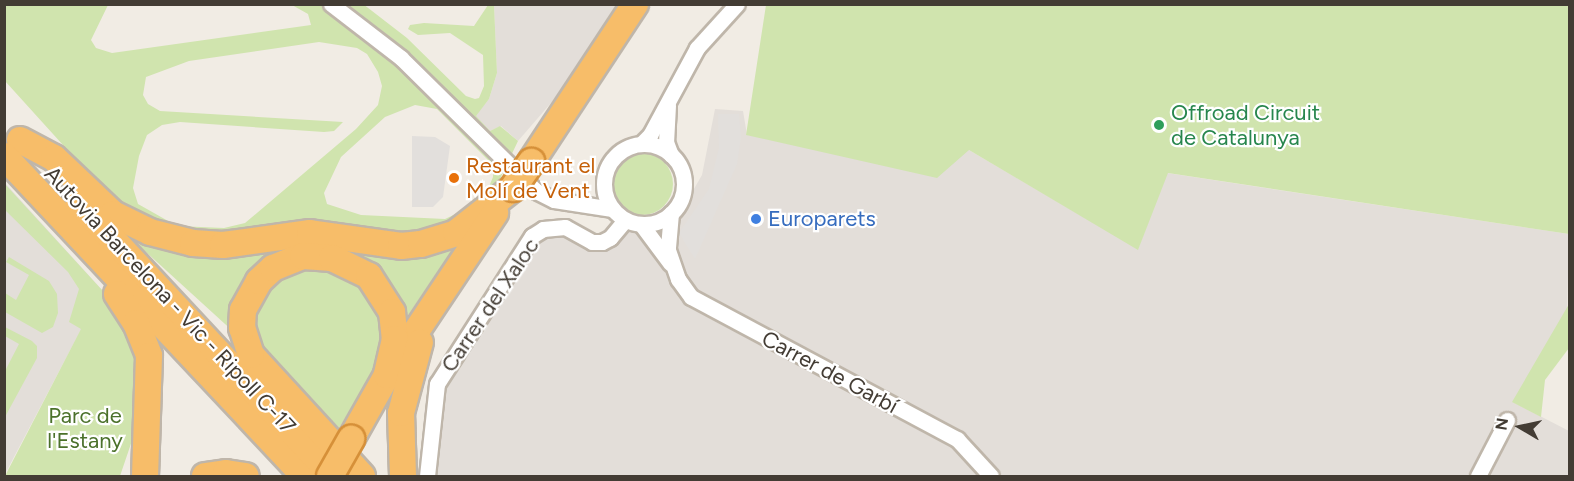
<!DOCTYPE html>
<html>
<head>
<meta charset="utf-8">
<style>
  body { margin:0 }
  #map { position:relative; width:1574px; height:481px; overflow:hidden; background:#f1ece4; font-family:Figtree,sans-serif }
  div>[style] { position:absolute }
  .industrial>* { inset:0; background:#e3ded9 }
  .green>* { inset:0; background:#d0e4ae }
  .round { border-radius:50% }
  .parking>* { inset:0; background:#e2dfdc }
  .roads { filter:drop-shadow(2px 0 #bfb6aa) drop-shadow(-2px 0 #bfb6aa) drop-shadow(0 2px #bfb6aa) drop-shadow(0 -2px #bfb6aa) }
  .street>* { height:15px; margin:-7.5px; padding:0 7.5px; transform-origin:7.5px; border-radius:7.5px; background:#fff }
  .street>.ring { margin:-7.5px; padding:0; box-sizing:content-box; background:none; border:15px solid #fff; border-radius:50% }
  .highway>* { height:26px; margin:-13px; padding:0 13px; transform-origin:13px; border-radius:13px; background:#f7bd69 }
  .bridges { filter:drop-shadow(2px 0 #d69039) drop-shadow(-2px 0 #d69039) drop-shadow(0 2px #d69039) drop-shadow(0 -2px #d69039) }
  .highway-bridge>* { height:26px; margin:-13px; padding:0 13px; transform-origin:13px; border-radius:13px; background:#f7bd69 }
  .dots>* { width:16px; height:16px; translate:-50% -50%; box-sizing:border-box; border:3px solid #fff; border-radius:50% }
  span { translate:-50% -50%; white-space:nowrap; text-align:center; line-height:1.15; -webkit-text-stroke:4.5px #fff; paint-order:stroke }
  .leisure-label { font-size:22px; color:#27864d }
  .left { translate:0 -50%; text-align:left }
  .food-label { font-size:22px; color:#c56008 }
  .shop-label { font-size:22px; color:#366cbe }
  .street-label { font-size:22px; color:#433c34 }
  .park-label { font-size:22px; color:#4b712b }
  .frame { position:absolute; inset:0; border:6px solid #433c34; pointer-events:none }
  .north { position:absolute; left:1490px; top:397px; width:60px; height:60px; -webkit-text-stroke:4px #fff; paint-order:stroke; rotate:279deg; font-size:16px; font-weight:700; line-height:24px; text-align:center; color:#433c34 }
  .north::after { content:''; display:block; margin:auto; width:21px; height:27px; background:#433c34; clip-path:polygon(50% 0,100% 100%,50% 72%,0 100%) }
</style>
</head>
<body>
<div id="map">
  <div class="industrial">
    <div style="clip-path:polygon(494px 5px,616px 5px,576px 74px,518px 141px,501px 126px,490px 131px,475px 116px,489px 99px,497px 73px)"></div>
    <div style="clip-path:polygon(715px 109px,743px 111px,747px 135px,969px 150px,1138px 249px,1167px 173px,1569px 234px,1567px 313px,1513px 402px,1569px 431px,1569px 476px,418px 476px,426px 399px,442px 360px,529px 226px,545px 219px,564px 220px,597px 237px,658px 228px,676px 220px,702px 175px)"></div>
    <div style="clip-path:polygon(5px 183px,102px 290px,5px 474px)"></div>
  </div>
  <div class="green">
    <div style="clip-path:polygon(evenodd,363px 4px,407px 38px,466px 96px,475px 99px,479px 98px,484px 86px,483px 55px,450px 33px,418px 35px,408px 29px,410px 25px,424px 23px,474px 26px,488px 5px,494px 5px,497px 73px,489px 99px,476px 116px,490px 131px,500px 126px,518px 141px,498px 183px,409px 314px,339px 428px,123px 231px,91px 176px,5px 81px,4px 5px,108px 5px,91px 40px,96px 48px,112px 53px,311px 25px,308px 14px,292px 5px,363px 4px,319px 42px,357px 48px,367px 54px,378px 72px,382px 86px,378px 105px,356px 129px,245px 223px,224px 228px,177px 226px,138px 204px,133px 188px,139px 156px,147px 135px,162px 125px,180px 122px,324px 132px,334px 131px,343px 122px,160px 111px,148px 104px,143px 95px,146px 77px,189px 61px,319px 42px,363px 4px,415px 105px,437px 109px,493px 165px,493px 177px,483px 201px,445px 219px,361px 215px,327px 204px,324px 193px,341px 157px,385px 117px,415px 105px)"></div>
    <div style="clip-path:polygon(766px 5px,1569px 5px,1569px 234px,1168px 173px,1138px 250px,969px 150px,937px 178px,746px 135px)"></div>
    <div class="round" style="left:611px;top:153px;width:62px;height:62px"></div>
    <div style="clip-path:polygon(4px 183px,102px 290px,127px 325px,141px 361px,137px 426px,120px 476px,5px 476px,81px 329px,69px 322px,79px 289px,68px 272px,5px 210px)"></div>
    <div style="clip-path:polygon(9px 257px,49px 281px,57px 294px,58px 313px,53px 327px,42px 333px,5px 312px,5px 293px,16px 300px,29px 275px,6px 262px)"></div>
    <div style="clip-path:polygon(1569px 304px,1569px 348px,1545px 380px,1541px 417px,1512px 402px)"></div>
    <div style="clip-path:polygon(5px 327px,32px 341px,37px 346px,37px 358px,5px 417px,5px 371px,19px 344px,5px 336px)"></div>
  </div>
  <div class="parking">
    <div style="clip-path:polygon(718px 114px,739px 114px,741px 137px,737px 164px,695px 259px,679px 233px,709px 189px,719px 148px)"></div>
    <div style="clip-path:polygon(412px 136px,435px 137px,450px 146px,443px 197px,433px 207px,412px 207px)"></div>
  </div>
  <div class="roads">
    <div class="street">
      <div style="left:331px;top:4px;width:88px;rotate:37.6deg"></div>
      <div style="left:401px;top:58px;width:190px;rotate:44.6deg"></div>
      <div style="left:536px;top:191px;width:20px;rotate:27deg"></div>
      <div style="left:554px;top:200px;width:59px;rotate:8.8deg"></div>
      <div style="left:668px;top:105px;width:37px;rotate:93deg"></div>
      <div style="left:666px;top:142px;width:14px;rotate:69deg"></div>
      <div style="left:641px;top:144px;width:13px;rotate:-45deg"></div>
      <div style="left:650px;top:135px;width:99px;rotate:-61.6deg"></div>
      <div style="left:697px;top:48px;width:59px;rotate:-47.7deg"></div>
      <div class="ring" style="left:604px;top:144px;width:65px;height:65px"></div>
      <div style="left:671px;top:213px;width:37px;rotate:95deg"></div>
      <div style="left:668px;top:250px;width:31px;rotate:71deg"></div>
      <div style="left:678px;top:279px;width:22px;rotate:54deg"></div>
      <div style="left:691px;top:297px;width:302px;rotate:28.1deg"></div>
      <div style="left:957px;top:439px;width:50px;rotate:47.4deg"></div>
      <div style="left:641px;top:224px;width:49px;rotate:53.4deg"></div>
      <div style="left:427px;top:476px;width:93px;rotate:-83.8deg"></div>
      <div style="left:437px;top:384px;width:176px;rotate:-57.3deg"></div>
      <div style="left:532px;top:236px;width:13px;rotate:-32deg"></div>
      <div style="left:543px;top:229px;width:22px;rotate:-5deg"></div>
      <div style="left:565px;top:227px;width:31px;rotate:29deg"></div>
      <div style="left:592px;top:242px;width:10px"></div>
      <div style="left:602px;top:242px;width:9px;rotate:-27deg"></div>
      <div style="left:610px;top:238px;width:23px;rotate:-50deg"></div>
      <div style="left:1478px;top:476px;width:63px;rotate:-62.6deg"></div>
    </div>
    <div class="highway">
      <div style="left:20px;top:140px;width:38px;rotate:28deg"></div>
      <div style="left:54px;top:158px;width:81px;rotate:43.5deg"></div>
      <div style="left:113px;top:214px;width:41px;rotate:25.9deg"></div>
      <div style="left:150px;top:232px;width:44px;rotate:14.3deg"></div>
      <div style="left:193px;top:243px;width:30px;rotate:4deg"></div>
      <div style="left:223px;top:245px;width:88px;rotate:-7.9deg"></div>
      <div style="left:310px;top:233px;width:92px;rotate:8.1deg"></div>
      <div style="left:401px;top:246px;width:20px;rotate:-6deg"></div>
      <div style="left:421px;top:244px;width:37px;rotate:-17deg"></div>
      <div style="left:456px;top:233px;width:73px;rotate:-38.3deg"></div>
      <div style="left:4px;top:156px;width:439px;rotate:46.8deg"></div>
      <div style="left:531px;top:162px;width:189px;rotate:-56.6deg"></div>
      <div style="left:79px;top:203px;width:374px;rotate:47deg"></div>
      <div style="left:117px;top:294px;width:35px;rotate:57deg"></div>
      <div style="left:136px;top:323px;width:35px;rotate:68deg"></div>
      <div style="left:149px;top:356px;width:120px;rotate:91.9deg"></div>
      <div style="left:351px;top:439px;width:73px;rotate:-60.6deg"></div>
      <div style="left:387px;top:375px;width:195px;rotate:-56.3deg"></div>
      <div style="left:205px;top:476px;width:21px;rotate:-8deg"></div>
      <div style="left:226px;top:473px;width:20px;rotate:9deg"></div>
      <div style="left:362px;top:476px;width:164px;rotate:-132.5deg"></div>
      <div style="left:251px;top:355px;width:28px;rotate:-108deg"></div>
      <div style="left:242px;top:328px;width:18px;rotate:-87deg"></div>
      <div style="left:243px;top:310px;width:33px;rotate:-61deg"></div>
      <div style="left:259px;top:281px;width:19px;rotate:-43deg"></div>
      <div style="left:273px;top:268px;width:32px;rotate:-22deg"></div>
      <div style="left:303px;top:256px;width:29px;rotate:4deg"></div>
      <div style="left:332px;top:258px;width:41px;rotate:25.9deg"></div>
      <div style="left:369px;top:276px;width:43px;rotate:57.4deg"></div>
      <div style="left:392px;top:312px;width:27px;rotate:84deg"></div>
      <div style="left:395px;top:339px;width:37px;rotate:103deg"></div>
      <div style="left:403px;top:476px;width:63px;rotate:-91.8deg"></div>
      <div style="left:401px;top:413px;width:73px;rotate:-75deg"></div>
    </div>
  </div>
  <div class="bridges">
    <div class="highway-bridge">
      <div style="left:513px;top:188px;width:32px;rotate:-55deg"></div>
      <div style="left:330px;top:476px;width:43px;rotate:-60.4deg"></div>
    </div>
  </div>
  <div class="dots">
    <div style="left:1159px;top:125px;background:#2e9e5b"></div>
    <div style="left:454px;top:178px;background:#e8710a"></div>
    <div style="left:756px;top:219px;background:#3f7fe0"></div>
  </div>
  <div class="leisure-label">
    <span class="left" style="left:1171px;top:125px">Offroad Circuit<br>de Catalunya</span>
  </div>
  <div class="food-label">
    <span class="left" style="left:466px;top:178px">Restaurant el<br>Molí de Vent</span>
  </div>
  <div class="shop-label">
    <span class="left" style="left:768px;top:219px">Europarets</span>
  </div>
  <div class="street-label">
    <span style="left:170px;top:300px;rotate:47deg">Autovia Barcelona - Vic - Ripoll C-17</span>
    <span style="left:490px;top:305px;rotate:-56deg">Carrer del Xaloc</span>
    <span style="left:830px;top:372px;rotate:28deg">Carrer de Garbí</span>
  </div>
  <div class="park-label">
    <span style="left:85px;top:428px">Parc de<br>l'Estany</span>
  </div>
  <div class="frame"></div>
  <div class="north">N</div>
</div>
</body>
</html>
